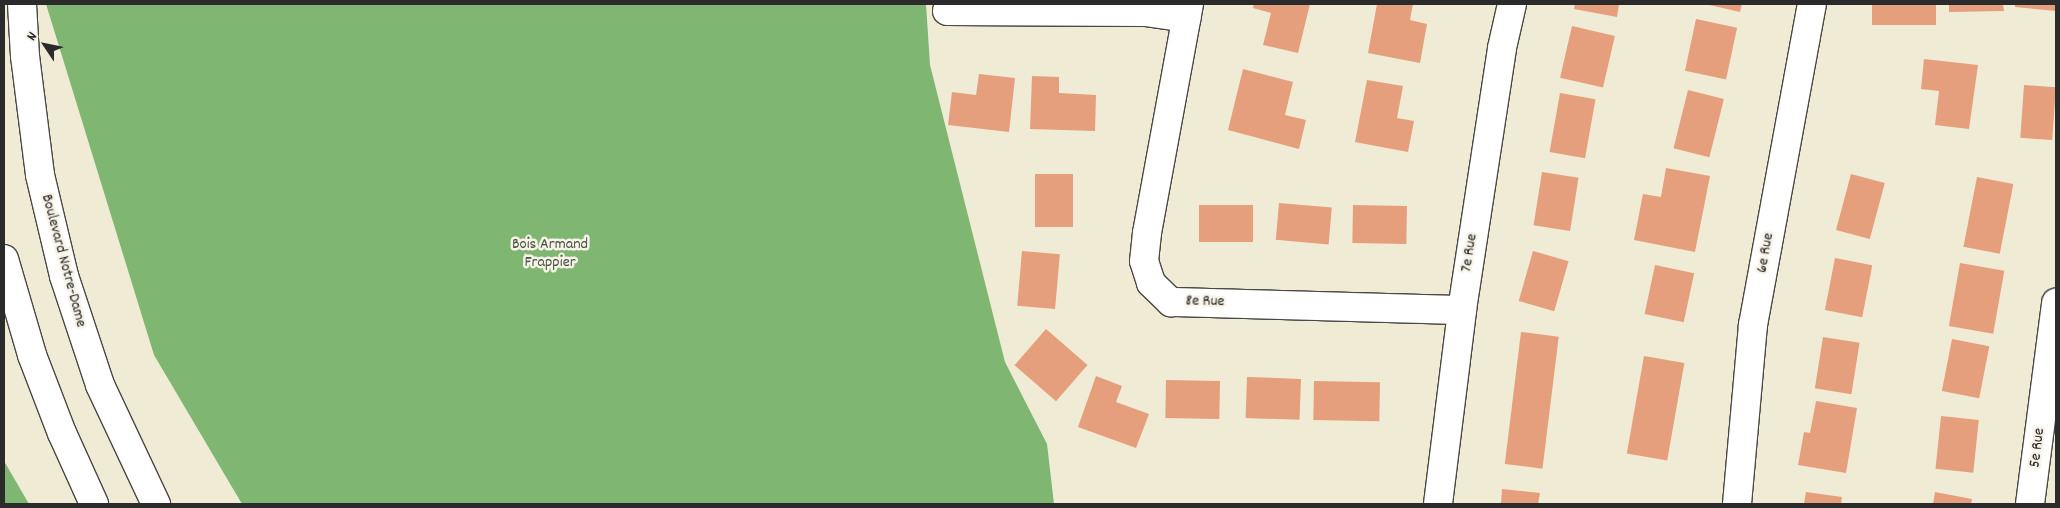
<!DOCTYPE html>
<html>
<head>
<meta charset="utf-8">
<style>
  body { margin:0 }
  #map { position:relative; width:2060px; height:508px; overflow:hidden; background:#f0ebd5; font-family:Dekko,sans-serif }
  div>[style] { position:absolute }
  .forest>* { inset:0; background:#7eb672 }
  .building>* { inset:0; background:#e59f7d; transform-origin:0 0 }
  .roads { filter:drop-shadow(1px 0 #494844) drop-shadow(-1px 0 #494844) drop-shadow(0 1px #494844) drop-shadow(0 -1px #494844) }
  .minor>* { height:28px; margin:-14px; padding:0 14px; transform-origin:14px; border-radius:14px; background:#fff }
  .tertiary>* { height:28px; margin:-14px; padding:0 14px; transform-origin:14px; border-radius:14px; background:#fff }
  span { translate:-50% -50%; white-space:nowrap; text-align:center; line-height:1.15; -webkit-text-stroke:5px #f7f3e8; paint-order:stroke }
  .park-label { font-size:16px; color:#485542 }
  .street-label { font-size:16px; color:#2b2b2b }
  .frame { position:absolute; inset:0; border:5px solid #2b2b2b; pointer-events:none }
  .north { position:absolute; left:20px; top:20px; width:50px; height:50px; -webkit-text-stroke:4px #f7f3e8; paint-order:stroke; rotate:304deg; font-size:14px; font-weight:700; line-height:20px; text-align:center; color:#2b2b2b }
  .north::after { content:''; display:block; margin:auto; width:18px; height:22px; background:#2b2b2b; clip-path:polygon(50% 0,100% 100%,50% 72%,0 100%) }
</style>
</head>
<body>
<div id="map">
  <div class="forest">
    <div style="clip-path:polygon(46px 4px,926px 4px,930px 65px,1005px 362px,1047px 444px,1054px 504px,242px 504px,154px 355px)"></div>
    <div style="clip-path:polygon(4px 461px,29px 504px,4px 504px)"></div>
  </div>
  <div class="building">
    <div style="clip-path:polygon(1254px 4px,1310px 4px,1298px 53px,1263px 45px,1271px 13px,1253px 8px)"></div>
    <div style="clip-path:polygon(1377px 4px,1413px 4px,1410px 20px,1427px 24px,1420px 63px,1368px 53px)"></div>
    <div style="clip-path:polygon(1575px 4px,1619px 4px,1617px 17px,1574px 9px)"></div>
    <div style="clip-path:polygon(1705px 4px,1742px 4px,1740px 12px)"></div>
    <div style="left:1872px;top:4px;width:64px;height:21px"></div>
    <div style="clip-path:polygon(1949px 4px,2003px 4px,2004px 11px,1949px 12px)"></div>
    <div style="clip-path:polygon(2015px 4px,2056px 4px,2056px 11px,2015px 7px)"></div>
    <div style="left:1696px;top:19px;width:42px;height:53px;rotate:12deg"></div>
    <div style="left:1572px;top:26px;width:44px;height:53px;rotate:13deg"></div>
    <div style="clip-path:polygon(1924px 59px,1978px 65px,1969px 129px,1935px 125px,1939px 91px,1921px 89px)"></div>
    <div style="clip-path:polygon(1243px 69px,1293px 82px,1285px 115px,1306px 120px,1299px 149px,1228px 130px)"></div>
    <div style="clip-path:polygon(979px 74px,1015px 78px,1009px 132px,948px 125px,952px 92px,976px 95px)"></div>
    <div style="clip-path:polygon(1032px 76px,1059px 77px,1059px 93px,1096px 95px,1095px 131px,1030px 129px)"></div>
    <div style="clip-path:polygon(1367px 80px,1403px 86px,1397px 118px,1414px 121px,1408px 152px,1355px 142px)"></div>
    <div style="left:2024px;top:85px;width:32px;height:53px;rotate:4deg"></div>
    <div style="left:1688px;top:90px;width:37px;height:60px;rotate:14deg"></div>
    <div style="left:1560px;top:93px;width:36px;height:60px;rotate:10deg"></div>
    <div style="clip-path:polygon(1666px 168px,1710px 176px,1695px 252px,1634px 240px,1643px 194px,1661px 197px)"></div>
    <div style="left:1542px;top:172px;width:37px;height:54px;rotate:9deg"></div>
    <div style="left:1035px;top:174px;width:38px;height:53px"></div>
    <div style="left:1851px;top:174px;width:35px;height:58px;rotate:15deg"></div>
    <div style="left:1977px;top:177px;width:37px;height:71px;rotate:11deg"></div>
    <div style="left:1279px;top:203px;width:53px;height:37px;rotate:5deg"></div>
    <div style="left:1199px;top:205px;width:54px;height:37px"></div>
    <div style="left:1353px;top:205px;width:54px;height:38px;rotate:1deg"></div>
    <div style="left:1022px;top:251px;width:38px;height:55px;rotate:5deg"></div>
    <div style="left:1533px;top:251px;width:37px;height:52px;rotate:16deg"></div>
    <div style="left:1835px;top:258px;width:38px;height:53px;rotate:11deg"></div>
    <div style="left:1960px;top:263px;width:45px;height:64px;rotate:10deg"></div>
    <div style="left:1655px;top:265px;width:40px;height:50px;rotate:12deg"></div>
    <div style="left:1046px;top:329px;width:55px;height:48px;rotate:41deg"></div>
    <div style="left:1521px;top:332px;width:38px;height:133px;rotate:7deg"></div>
    <div style="left:1823px;top:337px;width:37px;height:52px;rotate:9deg"></div>
    <div style="left:1952px;top:339px;width:38px;height:53px;rotate:11deg"></div>
    <div style="left:1644px;top:356px;width:41px;height:99px;rotate:10deg"></div>
    <div style="clip-path:polygon(1096px 376px,1122px 386px,1116px 402px,1149px 414px,1136px 448px,1078px 427px)"></div>
    <div style="left:1247px;top:377px;width:54px;height:41px;rotate:2deg"></div>
    <div style="left:1166px;top:380px;width:54px;height:38px;rotate:1deg"></div>
    <div style="left:1314px;top:381px;width:66px;height:39px;rotate:1deg"></div>
    <div style="clip-path:polygon(1816px 401px,1857px 408px,1846px 473px,1798px 465px,1804px 432px,1810px 433px)"></div>
    <div style="left:1941px;top:416px;width:38px;height:53px;rotate:6deg"></div>
    <div style="clip-path:polygon(1502px 489px,1540px 493px,1538px 504px,1501px 504px)"></div>
    <div style="clip-path:polygon(1806px 492px,1842px 497px,1841px 504px,1804px 504px)"></div>
    <div style="clip-path:polygon(1935px 492px,1972px 499px,1971px 504px,1933px 504px)"></div>
  </div>
  <div class="roads">
    <div class="minor">
      <div style="left:1189px;top:4px;width:233px;rotate:100.4deg"></div>
      <div style="left:1147px;top:233px;width:28px;rotate:96deg"></div>
      <div style="left:1144px;top:261px;width:23px;rotate:72deg"></div>
      <div style="left:1151px;top:283px;width:28px;rotate:44deg"></div>
      <div style="left:1171px;top:302px;width:291px;rotate:1.6deg"></div>
      <div style="left:947px;top:11px;width:198px;rotate:0.3deg"></div>
      <div style="left:1145px;top:12px;width:42px;rotate:8.1deg"></div>
      <div style="left:1438px;top:504px;width:195px;rotate:-82.9deg"></div>
      <div style="left:1462px;top:310px;width:265px;rotate:-81.3deg"></div>
      <div style="left:1502px;top:48px;width:45px;rotate:-77.2deg"></div>
      <div style="left:1737px;top:504px;width:180px;rotate:-84.9deg"></div>
      <div style="left:1753px;top:325px;width:326px;rotate:-79.6deg"></div>
      <div style="left:2030px;top:504px;width:203px;rotate:-82.6deg"></div>
    </div>
    <div class="tertiary">
      <div style="left:22px;top:4px;width:52px;rotate:86.7deg"></div>
      <div style="left:25px;top:56px;width:120px;rotate:82.8deg"></div>
      <div style="left:40px;top:175px;width:104px;rotate:76.6deg"></div>
      <div style="left:64px;top:276px;width:115px;rotate:71.7deg"></div>
      <div style="left:100px;top:385px;width:132px;rotate:64.8deg"></div>
      <div style="left:4px;top:259px;width:100px;rotate:73.7deg"></div>
      <div style="left:32px;top:355px;width:84px;rotate:69deg"></div>
      <div style="left:62px;top:433px;width:78px;rotate:65.7deg"></div>
    </div>
  </div>
  <div class="park-label">
    <span style="left:550px;top:254px">Bois Armand<br>Frappier</span>
  </div>
  <div class="street-label">
    <span style="left:1470px;top:253px;rotate:-81deg">7e Rue</span>
    <span style="left:1766px;top:253px;rotate:-80deg">6e Rue</span>
    <span style="left:63px;top:261px;rotate:75deg">Boulevard Notre-Dame</span>
    <span style="left:1205px;top:302px;rotate:1deg">8e Rue</span>
    <span style="left:2038px;top:448px;rotate:-83deg">5e Rue</span>
  </div>
  <div class="frame"></div>
  <div class="north">N</div>
</div>
</body>
</html>
